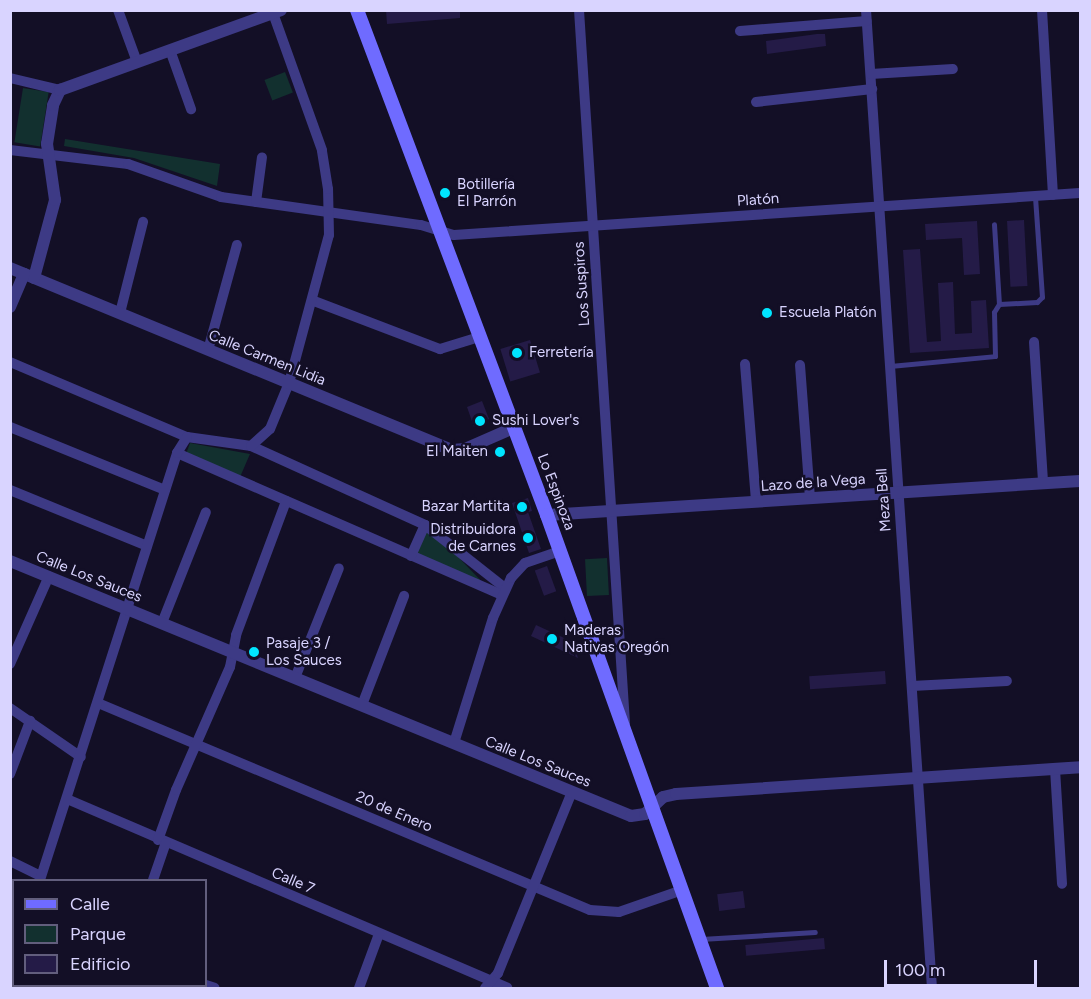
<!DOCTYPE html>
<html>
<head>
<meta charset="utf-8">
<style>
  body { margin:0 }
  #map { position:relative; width:1091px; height:999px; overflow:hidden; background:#130f26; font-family:Figtree,sans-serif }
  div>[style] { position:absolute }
  .green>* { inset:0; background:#12302f; transform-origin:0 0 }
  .building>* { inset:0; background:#241b47; transform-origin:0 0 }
  .service>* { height:5px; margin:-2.5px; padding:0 2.5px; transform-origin:2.5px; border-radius:2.5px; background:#3d3a85 }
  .minor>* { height:10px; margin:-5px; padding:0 5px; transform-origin:5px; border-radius:5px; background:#3d3a85 }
  .tertiary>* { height:12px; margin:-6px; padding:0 6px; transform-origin:6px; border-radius:6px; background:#3d3a85 }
  .secondary>* { height:14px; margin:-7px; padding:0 7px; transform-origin:7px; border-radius:7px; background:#6f6bff }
  .dots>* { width:16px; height:16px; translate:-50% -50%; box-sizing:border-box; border:3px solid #130f26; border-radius:50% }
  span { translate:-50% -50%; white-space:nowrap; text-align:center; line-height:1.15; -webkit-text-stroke:5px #130f26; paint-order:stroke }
  .poi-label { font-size:15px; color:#d9d4ff }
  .left { translate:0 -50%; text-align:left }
  .right { translate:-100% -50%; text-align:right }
  .street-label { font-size:15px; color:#d9d4ff }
  .frame { position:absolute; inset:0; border:12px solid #d9d4ff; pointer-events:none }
  .legend { position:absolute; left:12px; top:879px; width:195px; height:108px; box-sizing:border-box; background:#130f26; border:2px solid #625e7d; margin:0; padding:8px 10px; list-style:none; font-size:18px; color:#d9d4ff }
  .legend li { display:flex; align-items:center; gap:12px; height:30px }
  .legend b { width:30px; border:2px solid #625e7d }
  .scale { position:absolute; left:884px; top:960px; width:153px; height:27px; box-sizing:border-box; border:3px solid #d9d4ff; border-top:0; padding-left:8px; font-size:18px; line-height:21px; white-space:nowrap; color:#d9d4ff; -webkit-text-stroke:4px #130f26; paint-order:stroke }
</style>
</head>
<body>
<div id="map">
  <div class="green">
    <div style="left:285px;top:72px;width:22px;height:22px;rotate:69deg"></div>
    <div style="left:23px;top:88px;width:26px;height:55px;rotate:9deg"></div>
    <div style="clip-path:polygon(65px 139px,220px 164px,217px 186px,134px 158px,64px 146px)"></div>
    <div style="clip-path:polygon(190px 443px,250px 454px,240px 477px,186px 454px)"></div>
    <div style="clip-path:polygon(426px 531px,440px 538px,487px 587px,415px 554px)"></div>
    <div style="left:607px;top:558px;width:37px;height:22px;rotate:87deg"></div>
  </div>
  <div class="building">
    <div style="clip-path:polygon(386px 10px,460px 10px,460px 18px,387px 24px)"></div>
    <div style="clip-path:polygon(817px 34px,825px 34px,826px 46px,767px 54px,766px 41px)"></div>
    <div style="left:1024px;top:220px;width:66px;height:17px;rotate:87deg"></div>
    <div style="clip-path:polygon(977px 221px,980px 274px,964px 275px,962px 238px,926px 240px,925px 224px)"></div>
    <div style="clip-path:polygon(920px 249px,927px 342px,941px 341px,938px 283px,953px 282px,955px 334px,972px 333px,971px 301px,986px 300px,989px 348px,910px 353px,903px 250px)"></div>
    <div style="left:530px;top:340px;width:34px;height:31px;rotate:73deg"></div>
    <div style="clip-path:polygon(482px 401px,489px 419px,474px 427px,467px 407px)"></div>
    <div style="clip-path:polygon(528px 498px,532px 511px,528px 512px,541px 549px,529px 553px,512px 503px)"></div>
    <div style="left:547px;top:566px;width:27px;height:13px;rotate:70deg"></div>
    <div style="clip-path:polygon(536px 625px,573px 642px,578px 658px,531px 636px)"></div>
    <div style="left:885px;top:671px;width:13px;height:76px;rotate:86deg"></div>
    <div style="left:743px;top:891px;width:17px;height:26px;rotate:83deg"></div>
    <div style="left:824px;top:938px;width:11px;height:79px;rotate:85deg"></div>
  </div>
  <div class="service">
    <div style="left:999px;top:304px;width:38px;rotate:-3deg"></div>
    <div style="left:1037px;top:302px;width:7px;rotate:-45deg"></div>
    <div style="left:1042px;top:297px;width:101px;rotate:-94deg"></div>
    <div style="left:890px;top:366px;width:105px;rotate:-5.4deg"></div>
    <div style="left:995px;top:356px;width:44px;rotate:-91.3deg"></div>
    <div style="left:994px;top:312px;width:9px;rotate:-58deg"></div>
    <div style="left:999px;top:304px;width:80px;rotate:-93.6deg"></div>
    <div style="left:701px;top:939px;width:114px;rotate:-3.5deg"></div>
  </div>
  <div class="minor">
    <div style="left:118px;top:10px;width:55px;rotate:69.9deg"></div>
    <div style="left:579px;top:10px;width:715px;rotate:86.31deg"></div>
    <div style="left:866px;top:10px;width:980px;rotate:86.14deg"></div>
    <div style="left:1042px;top:10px;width:185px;rotate:86.6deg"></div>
    <div style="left:740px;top:31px;width:127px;rotate:-4.5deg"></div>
    <div style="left:170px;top:50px;width:63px;rotate:70.4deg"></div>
    <div style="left:871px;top:74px;width:82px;rotate:-3.5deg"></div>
    <div style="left:10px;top:78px;width:51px;rotate:13.5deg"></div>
    <div style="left:756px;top:102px;width:117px;rotate:-6.4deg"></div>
    <div style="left:10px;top:150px;width:119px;rotate:6.8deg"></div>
    <div style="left:128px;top:164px;width:99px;rotate:19.5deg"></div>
    <div style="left:221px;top:197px;width:202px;rotate:8deg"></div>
    <div style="left:421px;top:225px;width:34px;rotate:17deg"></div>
    <div style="left:454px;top:235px;width:627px;rotate:-3.84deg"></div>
    <div style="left:256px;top:202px;width:45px;rotate:-82.4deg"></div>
    <div style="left:314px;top:301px;width:135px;rotate:20.9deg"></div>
    <div style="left:440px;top:349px;width:41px;rotate:-17.1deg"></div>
    <div style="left:120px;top:313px;width:94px;rotate:-75.8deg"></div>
    <div style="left:1034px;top:342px;width:141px;rotate:86.3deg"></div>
    <div style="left:208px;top:350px;width:109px;rotate:-74.6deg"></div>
    <div style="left:10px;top:362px;width:192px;rotate:23deg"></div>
    <div style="left:745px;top:364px;width:137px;rotate:85.4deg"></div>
    <div style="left:800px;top:365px;width:133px;rotate:85.7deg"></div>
    <div style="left:10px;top:427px;width:167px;rotate:22.1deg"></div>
    <div style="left:187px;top:437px;width:65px;rotate:8deg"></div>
    <div style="left:251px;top:446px;width:191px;rotate:24.4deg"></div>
    <div style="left:425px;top:525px;width:102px;rotate:38.2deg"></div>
    <div style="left:251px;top:446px;width:25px;rotate:-42deg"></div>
    <div style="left:270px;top:429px;width:50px;rotate:-67.6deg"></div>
    <div style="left:289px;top:383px;width:153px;rotate:-74.9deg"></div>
    <div style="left:329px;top:235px;width:46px;rotate:-91.2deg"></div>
    <div style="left:328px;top:189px;width:39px;rotate:-99deg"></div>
    <div style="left:322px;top:150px;width:145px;rotate:-109.7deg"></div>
    <div style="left:177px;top:453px;width:355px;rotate:23.6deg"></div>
    <div style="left:10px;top:490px;width:148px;rotate:22.2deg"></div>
    <div style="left:411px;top:556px;width:34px;rotate:-66deg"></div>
    <div style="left:162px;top:623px;width:119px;rotate:-68.4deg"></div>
    <div style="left:10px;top:664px;width:96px;rotate:-66.1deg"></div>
    <div style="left:295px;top:678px;width:118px;rotate:-68.2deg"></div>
    <div style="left:912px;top:686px;width:95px;rotate:-3deg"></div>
    <div style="left:98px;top:703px;width:534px;rotate:22.82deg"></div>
    <div style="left:590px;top:910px;width:29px;rotate:4deg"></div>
    <div style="left:619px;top:912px;width:67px;rotate:-19.2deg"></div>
    <div style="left:362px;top:705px;width:117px;rotate:-68.9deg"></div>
    <div style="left:10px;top:708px;width:86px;rotate:34.6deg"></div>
    <div style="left:454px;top:743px;width:131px;rotate:-72.7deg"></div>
    <div style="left:493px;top:618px;width:44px;rotate:-65.8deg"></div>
    <div style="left:511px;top:578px;width:21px;rotate:-47deg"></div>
    <div style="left:525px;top:563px;width:37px;rotate:-19deg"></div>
    <div style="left:1055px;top:769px;width:115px;rotate:86.5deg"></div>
    <div style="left:10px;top:774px;width:57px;rotate:-69.3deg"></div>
    <div style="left:67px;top:799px;width:479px;rotate:23.2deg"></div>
    <div style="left:158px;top:840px;width:53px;rotate:-70.2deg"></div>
    <div style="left:176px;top:790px;width:134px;rotate:-66.3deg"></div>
    <div style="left:230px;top:667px;width:33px;rotate:-79deg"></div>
    <div style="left:236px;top:635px;width:143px;rotate:-69.5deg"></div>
    <div style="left:10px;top:861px;width:34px;rotate:26deg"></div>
    <div style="left:40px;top:880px;width:448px;rotate:-72.2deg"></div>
    <div style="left:177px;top:453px;width:19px;rotate:-58deg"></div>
    <div style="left:153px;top:880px;width:39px;rotate:-71deg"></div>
    <div style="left:206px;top:985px;width:9px;rotate:18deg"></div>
    <div style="left:21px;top:988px;width:2px;rotate:-90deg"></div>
    <div style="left:108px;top:988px;width:2px;rotate:-63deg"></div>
    <div style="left:195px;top:988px;width:2px;rotate:-63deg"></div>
    <div style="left:359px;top:988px;width:58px;rotate:-69.7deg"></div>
    <div style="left:485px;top:988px;width:20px;rotate:-49deg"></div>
    <div style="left:498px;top:973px;width:196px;rotate:-67.8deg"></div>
  </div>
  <div class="tertiary">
    <div style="left:10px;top:268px;width:478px;rotate:22.4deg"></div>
    <div style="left:452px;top:450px;width:13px;rotate:-4deg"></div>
    <div style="left:465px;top:449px;width:52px;rotate:-23.6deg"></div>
    <div style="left:34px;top:278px;width:81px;rotate:-74.9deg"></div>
    <div style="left:55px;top:200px;width:57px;rotate:-98.1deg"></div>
    <div style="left:47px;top:144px;width:39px;rotate:-81deg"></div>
    <div style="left:53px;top:105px;width:17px;rotate:-65deg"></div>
    <div style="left:60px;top:90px;width:235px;rotate:-19.9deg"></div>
    <div style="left:10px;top:307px;width:36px;rotate:-67deg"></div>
    <div style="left:547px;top:515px;width:534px;rotate:-3.65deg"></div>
    <div style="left:10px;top:561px;width:671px;rotate:22.32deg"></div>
    <div style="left:631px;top:816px;width:14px;rotate:-8deg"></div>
    <div style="left:645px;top:814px;width:25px;rotate:-43deg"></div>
    <div style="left:663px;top:797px;width:13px;rotate:-13deg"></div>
    <div style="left:676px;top:794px;width:405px;rotate:-3.8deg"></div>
  </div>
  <div class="secondary">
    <div style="left:357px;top:10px;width:540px;rotate:69.38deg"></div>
    <div style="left:547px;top:515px;width:503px;rotate:70.23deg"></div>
  </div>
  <div class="dots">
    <div style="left:445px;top:193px;background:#00e5ff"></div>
    <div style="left:767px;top:313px;background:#00e5ff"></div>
    <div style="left:517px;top:353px;background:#00e5ff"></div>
    <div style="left:480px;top:421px;background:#00e5ff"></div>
    <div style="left:500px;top:452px;background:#00e5ff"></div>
    <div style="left:522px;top:507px;background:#00e5ff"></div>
    <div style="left:528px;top:538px;background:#00e5ff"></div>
    <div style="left:552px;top:639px;background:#00e5ff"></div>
    <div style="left:254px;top:652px;background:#00e5ff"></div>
  </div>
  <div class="poi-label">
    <span class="left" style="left:457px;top:193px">Botillería<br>El Parrón</span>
    <span class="left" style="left:779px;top:313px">Escuela Platón</span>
    <span class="left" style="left:529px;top:353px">Ferretería</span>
    <span class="left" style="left:492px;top:421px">Sushi Lover's</span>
    <span class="right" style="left:488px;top:452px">El Maiten</span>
    <span class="right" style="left:510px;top:507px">Bazar Martita</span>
    <span class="right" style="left:516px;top:538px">Distribuidora<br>de Carnes</span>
    <span class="left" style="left:564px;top:639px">Maderas<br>Nativas Oregón</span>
    <span class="left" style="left:266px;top:652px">Pasaje 3 /<br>Los Sauces</span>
  </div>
  <div class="street-label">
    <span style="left:758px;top:200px;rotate:-4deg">Platón</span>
    <span style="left:582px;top:284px;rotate:-94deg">Los Suspiros</span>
    <span style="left:267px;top:358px;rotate:22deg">Calle Carmen Lidia</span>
    <span style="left:813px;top:483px;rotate:-4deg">Lazo de la Vega</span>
    <span style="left:556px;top:492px;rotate:69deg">Lo Espinoza</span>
    <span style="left:884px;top:500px;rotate:-94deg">Meza Bell</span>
    <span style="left:89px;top:577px;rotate:22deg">Calle Los Sauces</span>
    <span style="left:538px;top:762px;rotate:22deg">Calle Los Sauces</span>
    <span style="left:394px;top:812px;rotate:23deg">20 de Enero</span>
    <span style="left:293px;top:881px;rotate:23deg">Calle 7</span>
  </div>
  <div class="frame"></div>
  <ul class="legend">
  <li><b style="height:8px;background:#6f6bff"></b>Calle</li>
  <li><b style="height:16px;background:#12302f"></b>Parque</li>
  <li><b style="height:16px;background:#241b47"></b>Edificio</li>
  </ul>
  <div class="scale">100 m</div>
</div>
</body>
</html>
